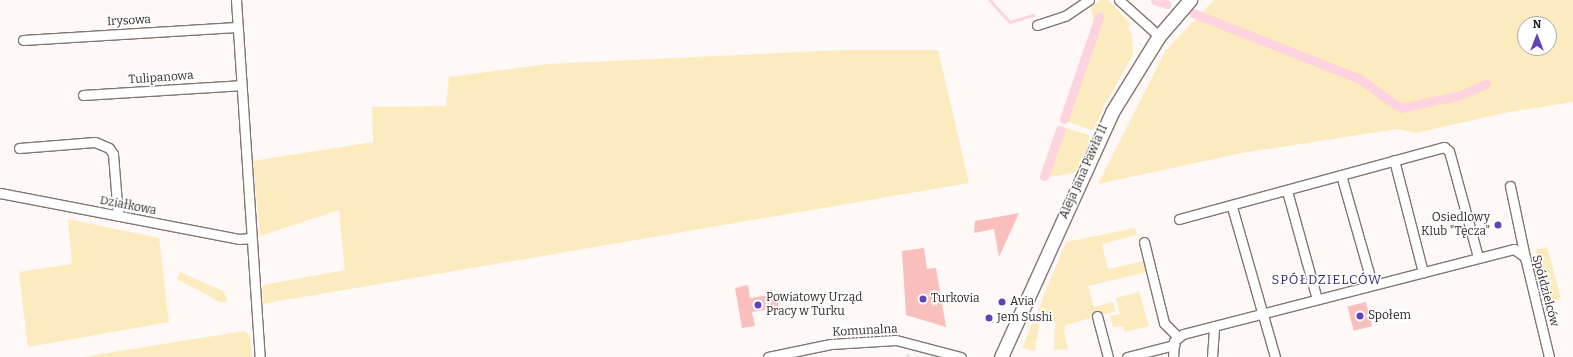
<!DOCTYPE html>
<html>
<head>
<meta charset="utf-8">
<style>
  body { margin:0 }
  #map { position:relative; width:1573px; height:357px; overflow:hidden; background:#fef8f6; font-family:Bitter,serif }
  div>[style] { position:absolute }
  .green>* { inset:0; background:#fcebbe; transform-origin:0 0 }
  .stream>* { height:2.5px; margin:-1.25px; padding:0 1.25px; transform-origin:1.25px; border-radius:1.25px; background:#fdd3df }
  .canal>* { height:9px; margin:-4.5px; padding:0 4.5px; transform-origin:4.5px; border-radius:4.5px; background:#fdd3df }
  .building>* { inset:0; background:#f8bfbd; transform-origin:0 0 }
  .roads { filter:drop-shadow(1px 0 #827670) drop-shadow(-1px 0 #827670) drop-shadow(0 1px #827670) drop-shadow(0 -1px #827670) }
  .minor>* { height:9px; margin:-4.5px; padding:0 4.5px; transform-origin:4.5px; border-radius:4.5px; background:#fff }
  .secondary>* { height:13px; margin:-6.5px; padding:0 6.5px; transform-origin:6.5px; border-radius:6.5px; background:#fff }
  .dots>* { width:11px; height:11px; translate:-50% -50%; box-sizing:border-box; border:2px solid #fff; border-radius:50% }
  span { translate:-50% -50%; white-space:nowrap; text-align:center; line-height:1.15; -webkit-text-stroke:3px #fff; paint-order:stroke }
  .street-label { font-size:12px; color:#2f2a28 }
  .poi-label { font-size:12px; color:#2f2a28 }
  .right { translate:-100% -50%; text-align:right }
  .left { translate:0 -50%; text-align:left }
  .neighbourhood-label { font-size:13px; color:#3b2e69; letter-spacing:1px }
  .north { position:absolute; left:1517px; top:16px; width:40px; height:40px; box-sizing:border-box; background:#fff; border:1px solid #acaaa9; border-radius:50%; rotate:0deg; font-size:11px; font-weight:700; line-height:16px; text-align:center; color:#2f2a28 }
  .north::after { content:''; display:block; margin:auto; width:14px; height:18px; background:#6242ba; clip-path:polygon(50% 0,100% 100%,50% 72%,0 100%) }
</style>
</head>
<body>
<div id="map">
  <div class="green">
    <div style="clip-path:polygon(1100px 0,1108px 0,1131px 24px,1128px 28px,1132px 34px,1133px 55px,1104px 106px,1095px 129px,1091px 130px,1066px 121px,1095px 26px,1091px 8px)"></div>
    <div style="clip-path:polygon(evenodd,1214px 0,1573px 0,1573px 102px,1509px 112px,1416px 133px,1397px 129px,1242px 153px,1098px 184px,1166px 50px,1214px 0,1525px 24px,1549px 24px,1549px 48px,1525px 48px,1525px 24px)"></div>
    <div style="clip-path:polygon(843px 50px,938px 50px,969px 183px,262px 304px,263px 285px,345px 270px,339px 210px,260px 236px,253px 161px,373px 142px,372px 107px,446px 106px,449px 77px,548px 64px)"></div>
    <div style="clip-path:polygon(1065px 128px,1086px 134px,1090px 137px,1089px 143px,1075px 173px,1044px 178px)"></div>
    <div style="clip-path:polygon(68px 219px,159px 238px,169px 322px,28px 347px,19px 272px,72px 264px)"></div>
    <div style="clip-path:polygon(1135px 228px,1137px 235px,1102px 244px,1108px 269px,1144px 261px,1147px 272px,1088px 286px,1094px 307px,1113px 302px,1116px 311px,1066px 325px,1064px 331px,1068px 349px,1054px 350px,1055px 322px,1040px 320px,1035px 351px,1022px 348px,1066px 242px)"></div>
    <div style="left:1547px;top:247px;width:54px;height:12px;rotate:75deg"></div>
    <div style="clip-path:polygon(180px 272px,223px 291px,228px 300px,222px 303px,177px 279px)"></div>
    <div style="clip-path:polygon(1139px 292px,1149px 326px,1125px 332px,1123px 326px,1113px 327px,1110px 316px,1120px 314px,1116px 298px)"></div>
    <div style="clip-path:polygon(244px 331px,250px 336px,252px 357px,83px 357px)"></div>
  </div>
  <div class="stream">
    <div style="left:990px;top:0;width:30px;rotate:48deg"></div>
    <div style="left:1010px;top:22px;width:24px;rotate:-17deg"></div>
    <div style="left:908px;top:355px;width:2px;rotate:90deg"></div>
  </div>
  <div class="canal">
    <div style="left:1155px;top:0;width:12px;rotate:20deg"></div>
    <div style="left:1193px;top:13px;width:180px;rotate:21.6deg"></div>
    <div style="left:1360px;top:79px;width:49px;rotate:35.9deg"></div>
    <div style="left:1400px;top:108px;width:62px;rotate:-12deg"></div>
    <div style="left:1461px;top:95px;width:27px;rotate:-24deg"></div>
    <div style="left:1064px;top:119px;width:108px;rotate:-71.1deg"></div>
    <div style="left:1044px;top:176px;width:49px;rotate:-70.8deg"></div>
  </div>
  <div class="building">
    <div style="clip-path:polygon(1019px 213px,999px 257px,994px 229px,974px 233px,975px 221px)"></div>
    <div style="clip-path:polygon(924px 248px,927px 269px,936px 268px,946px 327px,906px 315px,902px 251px)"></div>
    <div style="clip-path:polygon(748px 285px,750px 298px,776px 294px,779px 308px,752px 312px,755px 326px,742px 328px,735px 288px)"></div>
    <div style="left:1366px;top:302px;width:25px;height:19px;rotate:76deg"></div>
  </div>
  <div class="roads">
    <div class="minor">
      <div style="left:236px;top:0;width:358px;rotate:86.2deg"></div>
      <div style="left:1119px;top:0;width:54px;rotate:42deg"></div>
      <div style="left:1037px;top:25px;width:29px;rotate:-18deg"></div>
      <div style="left:1065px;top:16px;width:29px;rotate:-34deg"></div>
      <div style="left:23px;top:40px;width:214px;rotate:-3.5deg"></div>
      <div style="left:83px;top:95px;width:157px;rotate:-3.6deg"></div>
      <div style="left:19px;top:148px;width:76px;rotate:-4.5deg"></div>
      <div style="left:95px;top:142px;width:15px;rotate:23deg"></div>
      <div style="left:109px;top:148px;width:7px;rotate:56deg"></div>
      <div style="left:113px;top:154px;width:62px;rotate:85.4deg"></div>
      <div style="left:1394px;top:160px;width:116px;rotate:75.5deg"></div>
      <div style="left:1341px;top:175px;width:113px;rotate:74.1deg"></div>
      <div style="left:1510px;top:186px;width:73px;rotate:78.1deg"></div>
      <div style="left:1287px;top:191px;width:112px;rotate:74.5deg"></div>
      <div style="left:0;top:193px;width:243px;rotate:10.9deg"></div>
      <div style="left:239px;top:239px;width:12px;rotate:-5deg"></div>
      <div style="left:1232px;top:207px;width:156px;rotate:74deg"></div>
      <div style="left:1179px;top:219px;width:275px;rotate:-15.2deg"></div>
      <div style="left:1444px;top:147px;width:6px;rotate:39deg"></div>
      <div style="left:1449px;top:151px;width:110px;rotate:74.7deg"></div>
      <div style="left:1144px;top:242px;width:83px;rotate:76.1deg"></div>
      <div style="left:1164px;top:323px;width:20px;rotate:45deg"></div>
      <div style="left:1097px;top:316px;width:42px;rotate:75deg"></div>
      <div style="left:768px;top:357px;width:64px;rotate:-11.7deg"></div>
      <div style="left:831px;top:344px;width:65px;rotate:-3.5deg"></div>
      <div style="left:896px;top:340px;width:67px;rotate:14.7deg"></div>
      <div style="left:1127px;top:357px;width:49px;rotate:-14.3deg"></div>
      <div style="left:1173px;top:357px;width:16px;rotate:-86deg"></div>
      <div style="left:1174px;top:341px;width:11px;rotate:-38deg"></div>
      <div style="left:1183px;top:334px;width:342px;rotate:-14.4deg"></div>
      <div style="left:1514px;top:249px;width:14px;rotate:36deg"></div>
      <div style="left:1525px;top:257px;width:103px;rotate:76.5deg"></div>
      <div style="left:1212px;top:357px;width:31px;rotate:-86deg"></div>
    </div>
    <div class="secondary">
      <div style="left:1001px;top:357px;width:269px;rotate:-65.6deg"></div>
      <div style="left:1112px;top:112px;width:89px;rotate:-58.3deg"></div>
      <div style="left:1159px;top:36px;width:48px;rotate:-49.3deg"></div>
    </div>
  </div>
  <div class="dots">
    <div style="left:1498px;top:225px;background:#6242ba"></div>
    <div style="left:923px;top:299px;background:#6242ba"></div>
    <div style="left:1002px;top:302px;background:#6242ba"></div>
    <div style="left:758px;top:305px;background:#6242ba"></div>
    <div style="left:1360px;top:316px;background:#6242ba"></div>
    <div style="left:989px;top:318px;background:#6242ba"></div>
  </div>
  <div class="street-label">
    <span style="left:129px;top:21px;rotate:-3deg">Irysowa</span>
    <span style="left:161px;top:78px;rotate:-4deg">Tulipanowa</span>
    <span style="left:1084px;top:172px;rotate:-66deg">Aleja Jana Pawła II</span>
    <span style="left:128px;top:206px;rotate:11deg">Działkowa</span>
    <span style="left:1545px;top:291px;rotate:75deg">Spółdzielców</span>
    <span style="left:865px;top:331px;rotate:-3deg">Komunalna</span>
  </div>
  <div class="poi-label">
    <span class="right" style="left:1490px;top:225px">Osiedlowy<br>Klub "Tęcza"</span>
    <span class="left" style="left:766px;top:305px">Powiatowy Urząd<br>Pracy w Turku</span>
    <span class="left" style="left:931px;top:299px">Turkovia</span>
    <span class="left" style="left:1010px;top:302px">Avia</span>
    <span class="left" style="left:1368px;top:316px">Społem</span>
    <span class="left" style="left:997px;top:318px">Jem Sushi</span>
  </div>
  <div class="neighbourhood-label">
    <span style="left:1327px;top:280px">SPÓŁDZIELCÓW</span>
  </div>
  <div class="north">N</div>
</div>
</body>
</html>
